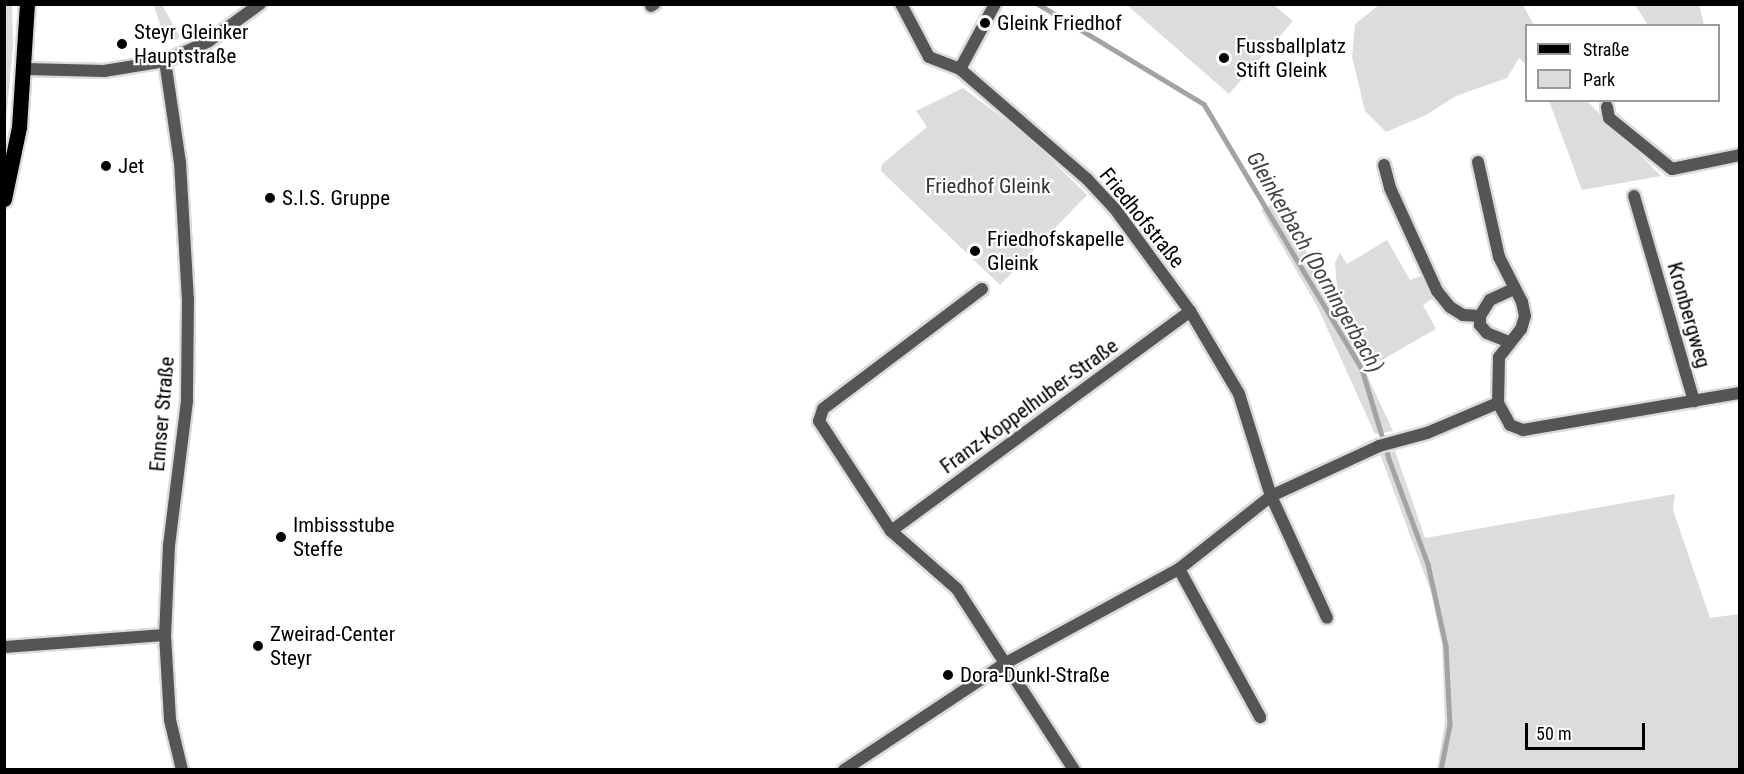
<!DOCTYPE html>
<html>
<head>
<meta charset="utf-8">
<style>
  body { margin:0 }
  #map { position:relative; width:1744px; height:774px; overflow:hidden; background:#fff; font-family:"Roboto Condensed",sans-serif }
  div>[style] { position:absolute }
  .green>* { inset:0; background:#dcdcdc }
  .stream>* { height:4.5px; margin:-2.25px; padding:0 2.25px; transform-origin:2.25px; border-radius:2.25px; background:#a3a3a3 }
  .roads { filter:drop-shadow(2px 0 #dbdbdb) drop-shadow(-2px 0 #dbdbdb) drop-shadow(0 2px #dbdbdb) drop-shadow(0 -2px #dbdbdb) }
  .minor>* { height:12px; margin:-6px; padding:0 6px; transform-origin:6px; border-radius:6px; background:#555 }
  .tertiary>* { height:12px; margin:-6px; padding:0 6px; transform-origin:6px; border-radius:6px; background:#555 }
  .primary>* { height:15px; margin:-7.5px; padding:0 7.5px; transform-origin:7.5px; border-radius:7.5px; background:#000 }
  .dots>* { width:16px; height:16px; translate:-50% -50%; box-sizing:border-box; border:3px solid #fff; border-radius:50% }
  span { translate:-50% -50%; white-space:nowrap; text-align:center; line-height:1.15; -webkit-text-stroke:4.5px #fff; paint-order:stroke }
  .poi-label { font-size:21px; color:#000 }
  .left { translate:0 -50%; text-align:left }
  .park-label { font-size:21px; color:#333 }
  .street-label { font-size:21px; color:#000 }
  .water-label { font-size:22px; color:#444; font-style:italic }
  .frame { position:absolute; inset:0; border:6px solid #000; pointer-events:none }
  .legend { position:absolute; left:1525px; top:24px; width:195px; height:78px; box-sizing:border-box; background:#fff; border:2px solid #999; margin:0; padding:8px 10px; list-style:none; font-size:18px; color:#000 }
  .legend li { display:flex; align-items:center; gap:12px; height:30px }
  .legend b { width:30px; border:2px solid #999 }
  .scale { position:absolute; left:1525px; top:723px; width:120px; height:27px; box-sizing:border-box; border:3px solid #000; border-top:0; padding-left:8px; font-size:18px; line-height:21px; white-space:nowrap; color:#000; -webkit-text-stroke:4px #fff; paint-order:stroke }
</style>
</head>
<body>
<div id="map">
  <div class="green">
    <div style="clip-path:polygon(5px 4px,12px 5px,13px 46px,5px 133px)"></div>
    <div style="clip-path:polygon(154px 5px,162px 5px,180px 37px,176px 40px,163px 39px,157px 29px,160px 25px)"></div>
    <div style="clip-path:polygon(1127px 5px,1274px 5px,1293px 21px,1229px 94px)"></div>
    <div style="clip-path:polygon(1379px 5px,1523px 5px,1534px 25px,1526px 26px,1526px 65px,1519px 58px,1507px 78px,1456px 96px,1426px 115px,1386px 132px,1365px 111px,1352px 57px,1355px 24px)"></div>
    <div style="clip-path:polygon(1635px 5px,1699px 5px,1704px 25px,1648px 25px)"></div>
    <div style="clip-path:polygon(963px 88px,1028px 137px,1087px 195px,1000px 285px,881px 171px,882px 164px,927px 127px,916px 111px)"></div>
    <div style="clip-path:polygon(1549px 101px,1587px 101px,1661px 176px,1582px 190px)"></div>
    <div style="clip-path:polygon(1275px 202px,1318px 270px,1393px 431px,1375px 434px,1317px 306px,1261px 210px)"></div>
    <div style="clip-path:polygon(1387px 240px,1410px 280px,1421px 276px,1433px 298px,1423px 305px,1436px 329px,1380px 361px,1374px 360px,1337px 287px,1335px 263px,1340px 253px,1347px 264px)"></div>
    <div style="clip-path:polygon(1395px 451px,1425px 538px,1675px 494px,1673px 510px,1710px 618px,1739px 614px,1739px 769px,1437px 769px,1445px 723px,1442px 645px,1431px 592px,1380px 454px)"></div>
  </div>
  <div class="stream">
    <div style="left:1038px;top:4px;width:194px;rotate:31.1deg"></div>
    <div style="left:1204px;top:104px;width:309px;rotate:59.2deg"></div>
    <div style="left:1362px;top:369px;width:94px;rotate:73.3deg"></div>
    <div style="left:1389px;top:459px;width:112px;rotate:69.6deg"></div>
    <div style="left:1428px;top:564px;width:84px;rotate:77.6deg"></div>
    <div style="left:1446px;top:646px;width:79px;rotate:87.1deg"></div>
    <div style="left:1450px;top:725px;width:46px;rotate:101.3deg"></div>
  </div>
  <div class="roads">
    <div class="minor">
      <div style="left:901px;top:4px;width:60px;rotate:62.2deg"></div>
      <div style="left:929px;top:57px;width:33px;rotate:21deg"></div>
      <div style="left:995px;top:4px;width:74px;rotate:118.3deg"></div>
      <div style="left:960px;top:69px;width:168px;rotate:40.9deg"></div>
      <div style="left:1087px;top:179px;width:41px;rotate:47deg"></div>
      <div style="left:1115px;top:209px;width:127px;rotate:53.7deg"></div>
      <div style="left:1190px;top:311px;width:96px;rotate:59.4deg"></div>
      <div style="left:1239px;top:394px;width:107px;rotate:72.6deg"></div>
      <div style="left:1271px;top:496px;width:134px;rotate:65.3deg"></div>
      <div style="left:651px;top:6px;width:4px;rotate:-34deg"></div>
      <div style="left:1607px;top:107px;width:11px;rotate:80deg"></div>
      <div style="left:1609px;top:118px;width:81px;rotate:39deg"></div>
      <div style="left:1672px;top:169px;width:69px;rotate:-11.6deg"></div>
      <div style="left:1478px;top:162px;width:97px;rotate:77.5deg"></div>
      <div style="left:1499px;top:257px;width:51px;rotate:62.9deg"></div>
      <div style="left:1522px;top:302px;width:14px;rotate:78deg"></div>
      <div style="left:1525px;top:316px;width:14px;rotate:107deg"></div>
      <div style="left:1521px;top:329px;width:36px;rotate:128deg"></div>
      <div style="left:1499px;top:357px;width:46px;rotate:91.2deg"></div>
      <div style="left:1384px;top:165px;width:24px;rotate:75deg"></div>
      <div style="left:1390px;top:188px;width:113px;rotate:65.5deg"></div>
      <div style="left:1437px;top:291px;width:21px;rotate:51deg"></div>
      <div style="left:1450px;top:307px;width:15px;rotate:32deg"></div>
      <div style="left:1463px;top:315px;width:17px;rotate:3deg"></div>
      <div style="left:1634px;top:196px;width:214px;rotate:73.7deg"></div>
      <div style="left:982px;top:289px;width:199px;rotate:143deg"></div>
      <div style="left:823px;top:409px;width:13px;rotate:108deg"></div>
      <div style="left:819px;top:421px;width:131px;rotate:56.8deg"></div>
      <div style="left:891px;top:531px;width:88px;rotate:41.3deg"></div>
      <div style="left:957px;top:589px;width:216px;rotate:57.1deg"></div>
      <div style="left:1509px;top:342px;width:24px;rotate:-158deg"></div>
      <div style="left:1487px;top:333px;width:11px;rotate:-131deg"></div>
      <div style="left:1480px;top:325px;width:9px;rotate:-90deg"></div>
      <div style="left:1480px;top:316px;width:19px;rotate:-58deg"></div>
      <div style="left:1490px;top:300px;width:26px;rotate:-25deg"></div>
      <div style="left:891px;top:531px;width:371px;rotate:-36.3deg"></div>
      <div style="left:1179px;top:569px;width:169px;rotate:61.3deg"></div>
      <div style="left:4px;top:647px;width:161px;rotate:-4.3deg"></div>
      <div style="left:844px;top:770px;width:192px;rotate:-33.5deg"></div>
      <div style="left:1004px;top:664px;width:199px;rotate:-28.5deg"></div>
      <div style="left:1179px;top:569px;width:117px;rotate:-38.4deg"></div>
      <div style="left:1271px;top:496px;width:119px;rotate:-24.8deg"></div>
      <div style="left:1379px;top:446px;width:50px;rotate:-15.2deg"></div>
      <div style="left:1427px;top:433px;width:77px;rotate:-22.9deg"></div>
      <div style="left:1498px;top:403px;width:25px;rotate:61deg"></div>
      <div style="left:1510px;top:425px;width:14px;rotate:21deg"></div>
      <div style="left:1523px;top:430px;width:220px;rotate:-9.7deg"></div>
    </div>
    <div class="tertiary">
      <div style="left:165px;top:61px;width:102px;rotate:81.6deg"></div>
      <div style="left:180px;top:162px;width:137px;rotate:86.7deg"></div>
      <div style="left:188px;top:299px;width:102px;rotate:90.6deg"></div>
      <div style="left:187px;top:401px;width:145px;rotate:97.1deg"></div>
      <div style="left:169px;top:545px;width:90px;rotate:92.5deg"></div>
      <div style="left:165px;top:635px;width:85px;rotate:86.6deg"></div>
      <div style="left:170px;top:720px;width:51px;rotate:76.5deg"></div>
      <div style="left:26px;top:69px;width:78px;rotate:1.5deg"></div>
      <div style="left:104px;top:71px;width:62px;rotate:-9.3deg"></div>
      <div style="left:165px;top:61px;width:48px;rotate:-24.4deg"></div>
      <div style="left:209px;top:41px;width:63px;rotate:-36deg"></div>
    </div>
    <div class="primary">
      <div style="left:4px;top:199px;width:74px;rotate:-78.2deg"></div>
      <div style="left:19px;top:127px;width:123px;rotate:-86.3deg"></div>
    </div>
  </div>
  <div class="dots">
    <div style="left:985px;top:23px;background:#000"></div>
    <div style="left:122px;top:44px;background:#000"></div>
    <div style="left:1224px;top:58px;background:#000"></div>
    <div style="left:106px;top:166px;background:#000"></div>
    <div style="left:270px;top:198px;background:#000"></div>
    <div style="left:975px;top:251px;background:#000"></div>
    <div style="left:281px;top:537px;background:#000"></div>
    <div style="left:258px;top:646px;background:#000"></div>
    <div style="left:948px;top:675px;background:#000"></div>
  </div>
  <div class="poi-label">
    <span class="left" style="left:997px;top:23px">Gleink Friedhof</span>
    <span class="left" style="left:134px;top:44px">Steyr Gleinker<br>Hauptstraße</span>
    <span class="left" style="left:1236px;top:58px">Fussballplatz<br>Stift Gleink</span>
    <span class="left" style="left:118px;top:166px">Jet</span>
    <span class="left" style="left:282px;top:198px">S.I.S. Gruppe</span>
    <span class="left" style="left:987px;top:251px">Friedhofskapelle<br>Gleink</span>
    <span class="left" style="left:293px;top:537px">Imbissstube<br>Steffe</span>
    <span class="left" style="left:270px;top:646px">Zweirad-Center<br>Steyr</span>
    <span class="left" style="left:960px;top:675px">Dora-Dunkl-Straße</span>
  </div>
  <div class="park-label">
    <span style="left:988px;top:186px">Friedhof Gleink</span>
  </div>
  <div class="street-label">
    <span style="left:1142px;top:218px;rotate:51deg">Friedhofstraße</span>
    <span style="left:1689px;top:315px;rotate:74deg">Kronbergweg</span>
    <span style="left:1029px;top:406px;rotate:-36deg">Franz-Koppelhuber-Straße</span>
    <span style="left:162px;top:414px;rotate:-85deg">Ennser Straße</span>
  </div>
  <div class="water-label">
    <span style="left:1315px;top:262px;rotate:60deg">Gleinkerbach (Dorningerbach)</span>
  </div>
  <div class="frame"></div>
  <ul class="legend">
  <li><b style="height:8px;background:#000"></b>Straße</li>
  <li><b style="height:16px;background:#dcdcdc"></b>Park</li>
  </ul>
  <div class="scale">50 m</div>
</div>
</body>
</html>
